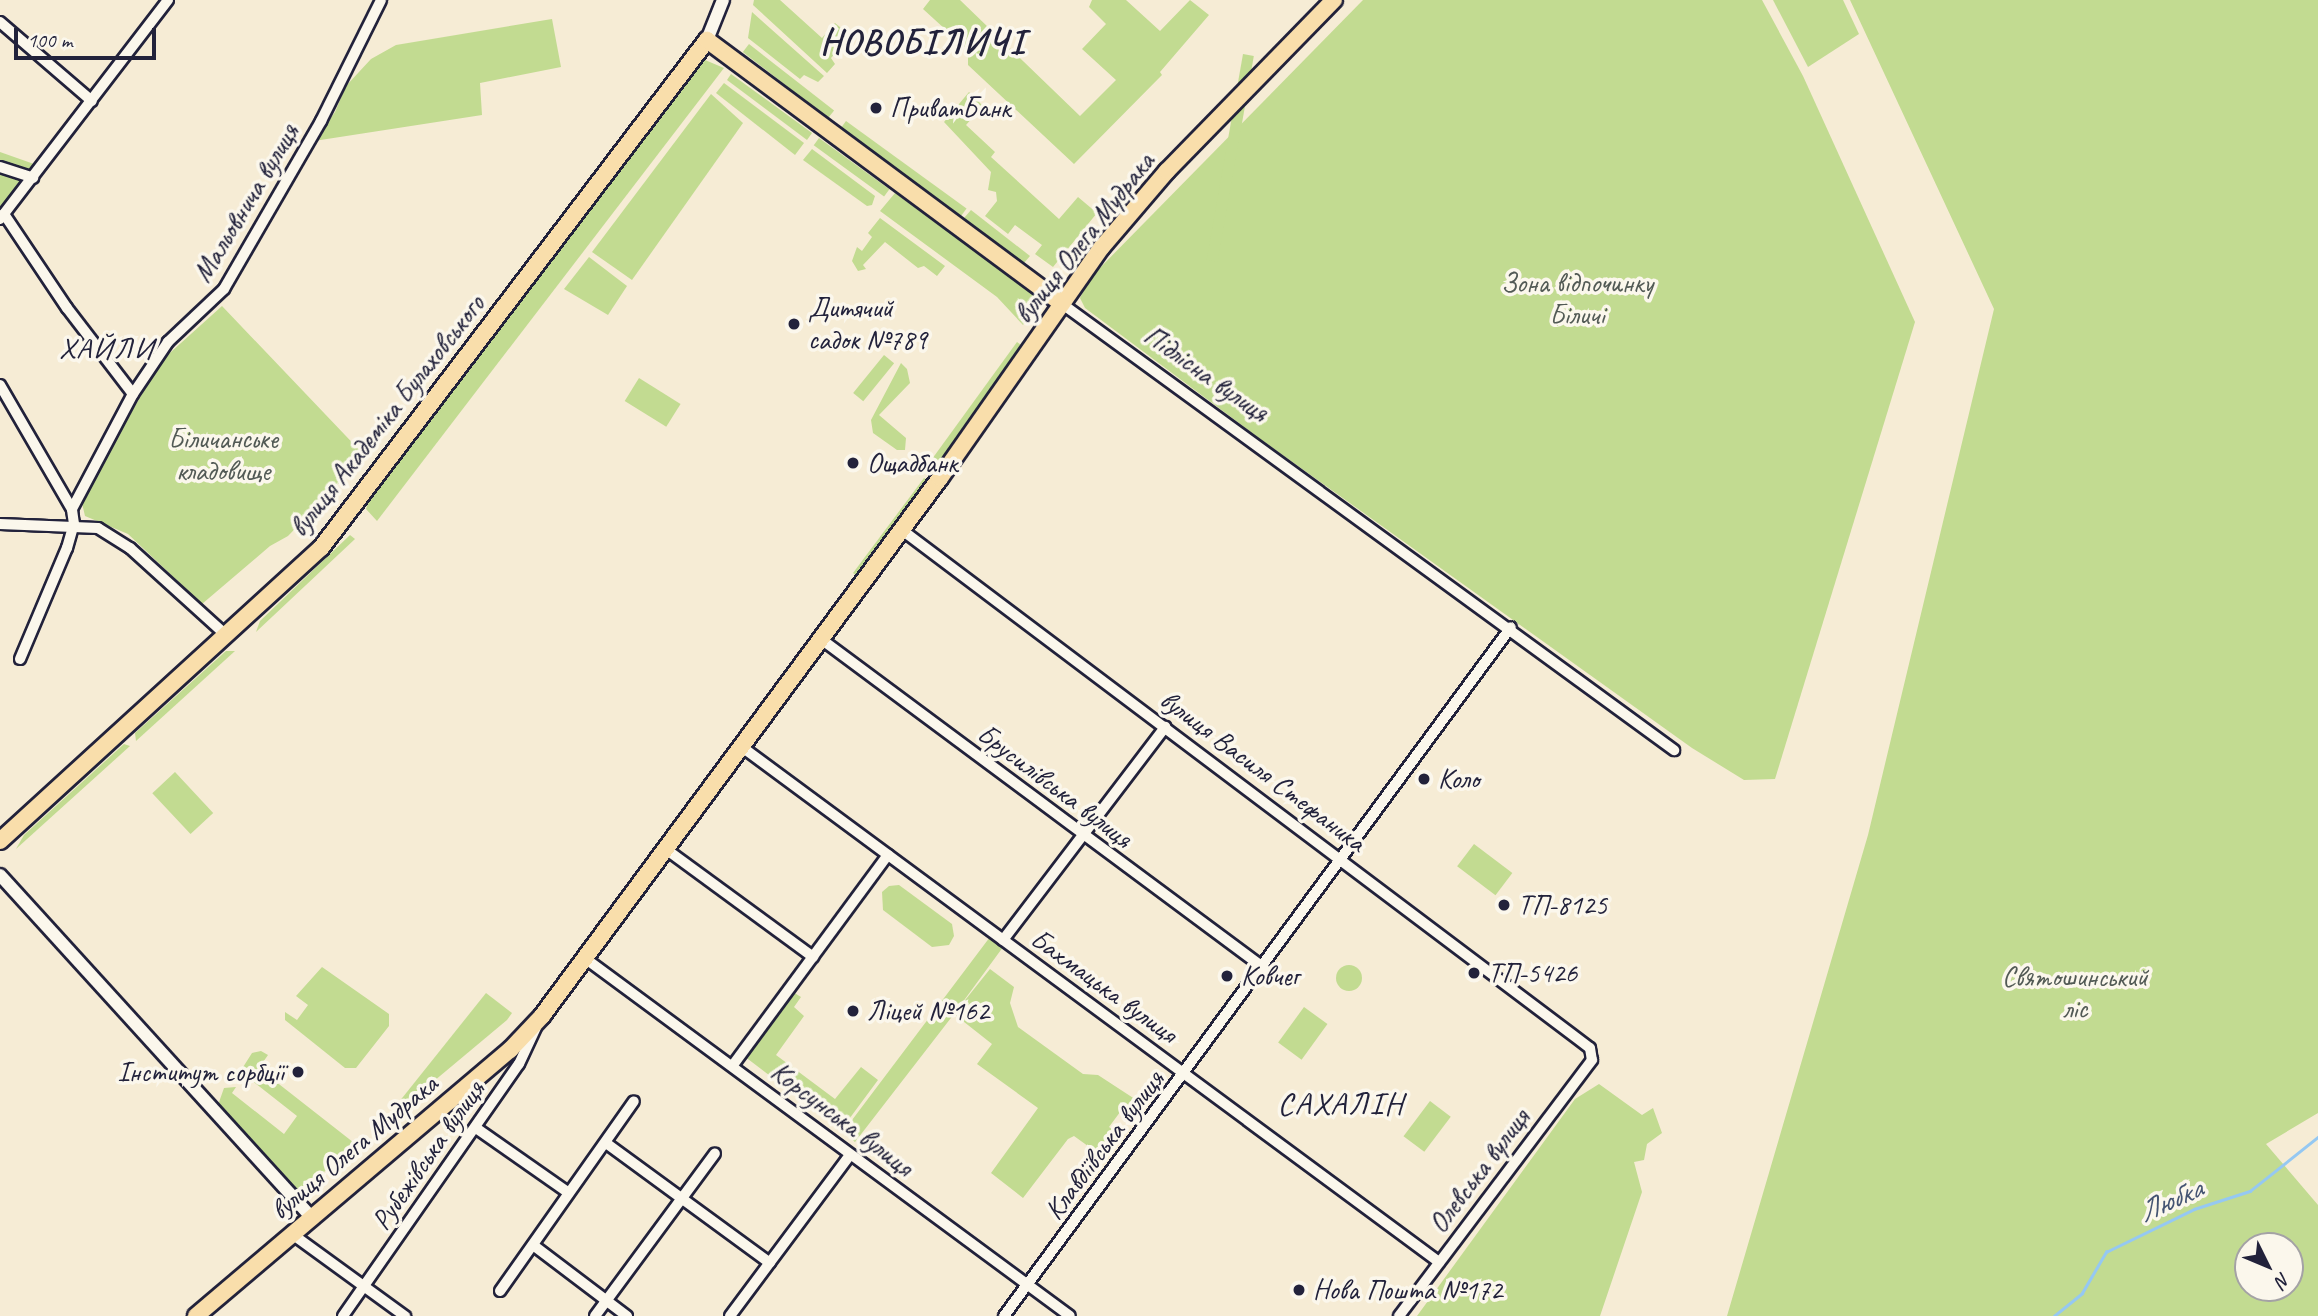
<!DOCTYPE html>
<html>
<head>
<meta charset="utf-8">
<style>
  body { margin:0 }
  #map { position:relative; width:2318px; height:1316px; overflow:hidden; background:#f6ecd5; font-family:Caveat,sans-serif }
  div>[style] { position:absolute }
  .green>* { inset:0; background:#c2db91; transform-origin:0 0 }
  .round { border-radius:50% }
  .stream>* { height:2.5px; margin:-1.25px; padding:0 1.25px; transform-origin:1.25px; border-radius:1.25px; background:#95c8f2 }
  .roads { filter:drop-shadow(2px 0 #22223b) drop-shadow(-2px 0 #22223b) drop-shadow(0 2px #22223b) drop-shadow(0 -2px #22223b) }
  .minor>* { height:10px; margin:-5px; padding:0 5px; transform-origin:5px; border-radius:5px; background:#fbf7ec }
  .tertiary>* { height:12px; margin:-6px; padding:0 6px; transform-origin:6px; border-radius:6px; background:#fbf7ec }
  .primary>* { height:16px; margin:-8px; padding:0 8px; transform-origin:8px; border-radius:8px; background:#f9deab }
  .dots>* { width:19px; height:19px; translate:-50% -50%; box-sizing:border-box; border:4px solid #fbf7ec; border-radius:50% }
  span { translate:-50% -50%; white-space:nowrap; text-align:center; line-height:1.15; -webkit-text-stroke:7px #fbf7ec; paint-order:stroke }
  .poi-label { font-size:28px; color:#22223b }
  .left { translate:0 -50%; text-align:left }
  .right { translate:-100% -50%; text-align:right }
  .street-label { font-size:28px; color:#22223b }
  .park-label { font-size:28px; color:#525a55 }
  .neighbourhood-label { font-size:30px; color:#22223b; letter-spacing:2px }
  .water-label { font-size:30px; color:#445472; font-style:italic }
  .quarter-label { font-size:32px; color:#22223b; letter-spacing:2px }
  .district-label { font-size:35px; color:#22223b; font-weight:700; letter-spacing:2px }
  .north { position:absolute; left:2234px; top:1232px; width:70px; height:70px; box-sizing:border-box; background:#fbf7ec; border:2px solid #a4a2a5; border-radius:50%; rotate:133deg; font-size:19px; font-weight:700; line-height:28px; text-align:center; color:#22223b }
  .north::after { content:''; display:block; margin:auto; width:24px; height:32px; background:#22223b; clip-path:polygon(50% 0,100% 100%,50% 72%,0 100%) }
  .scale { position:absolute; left:14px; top:28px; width:142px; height:32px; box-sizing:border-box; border:4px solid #22223b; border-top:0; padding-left:9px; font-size:21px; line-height:24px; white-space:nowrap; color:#22223b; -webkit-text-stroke:5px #fbf7ec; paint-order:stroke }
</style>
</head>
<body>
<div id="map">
  <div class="green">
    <div style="clip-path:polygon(754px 0,780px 0,822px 38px,835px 23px,851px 36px,831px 58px,835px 64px,827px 73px,753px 5px)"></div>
    <div style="clip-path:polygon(930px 0,960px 0,1080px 116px,1116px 80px,1082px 49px,1106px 24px,1089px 7px,1092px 0,1126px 0,1160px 31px,1190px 0,1209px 15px,1160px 72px,1162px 75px,1074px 164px,968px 65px,968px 50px,923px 9px)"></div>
    <div style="clip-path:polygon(1363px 0,1762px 0,1803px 76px,1915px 322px,1775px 779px,1744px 780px,1692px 748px,1259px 438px,1085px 308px,1080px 298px,1090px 278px)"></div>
    <div style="clip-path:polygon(1773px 0,1843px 0,1859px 34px,1808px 67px)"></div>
    <div style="clip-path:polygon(evenodd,1850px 0,2318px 0,2318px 1113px,2266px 1144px,2318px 1205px,2318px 1316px,1727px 1316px,1868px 835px,1994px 309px,1850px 0,2248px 1246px,2290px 1246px,2290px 1288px,2248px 1288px,2248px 1246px)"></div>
    <div style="clip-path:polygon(752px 12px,824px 76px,818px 82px,804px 75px,800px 79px,748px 38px)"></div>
    <div style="clip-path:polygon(552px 19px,561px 67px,480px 83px,482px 115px,314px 141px,335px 112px,346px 86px,371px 59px,396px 45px)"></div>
    <div style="left:749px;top:44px;width:108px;height:10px;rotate:38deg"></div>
    <div style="left:1243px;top:54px;width:11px;height:209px;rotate:10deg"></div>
    <div style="clip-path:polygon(705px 60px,724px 68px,377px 521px,366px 509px,369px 500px,691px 73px)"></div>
    <div style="clip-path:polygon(731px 74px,812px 133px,807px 140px,727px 80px)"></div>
    <div style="clip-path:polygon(724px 83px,804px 143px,795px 155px,716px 93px)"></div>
    <div style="clip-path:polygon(969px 92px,983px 106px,966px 125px,995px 152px,991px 157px,1059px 219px,1078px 197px,1097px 213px,1053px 267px,1035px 254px,1042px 245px,1015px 225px,1008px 234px,985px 216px,997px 201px,996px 192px,988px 190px,991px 172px,944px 122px)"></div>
    <div style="clip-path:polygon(711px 94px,743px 123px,632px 280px,592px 252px)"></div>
    <div style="left:846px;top:121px;width:149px;height:9px;rotate:36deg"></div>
    <div style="left:819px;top:138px;width:87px;height:9px;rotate:36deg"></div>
    <div style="clip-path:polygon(812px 149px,875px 196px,872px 205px,867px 206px,803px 160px)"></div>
    <div style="clip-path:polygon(0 152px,34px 164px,0 213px)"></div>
    <div style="clip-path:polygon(895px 193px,1034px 294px,1034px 308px,1023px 325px,997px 297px,880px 211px)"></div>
    <div style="clip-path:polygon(971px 210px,1030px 256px,1024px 263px,964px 218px)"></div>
    <div style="clip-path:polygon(880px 218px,945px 266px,937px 276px,924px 266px,918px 268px,885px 242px,863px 265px,866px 269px,858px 271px,852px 261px,857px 247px,862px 251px,872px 237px,868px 233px)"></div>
    <div style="clip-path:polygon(589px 257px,627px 286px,608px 315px,564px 289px)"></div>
    <div style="clip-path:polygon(222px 306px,365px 456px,288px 536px,270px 546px,202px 604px,128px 534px,85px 516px,81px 499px,161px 361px)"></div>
    <div style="left:1017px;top:342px;width:9px;height:143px;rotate:36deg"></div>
    <div style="left:884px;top:355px;width:13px;height:49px;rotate:39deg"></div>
    <div style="clip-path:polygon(901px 363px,907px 369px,910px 383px,879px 415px,906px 438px,905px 450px,897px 450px,873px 433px,871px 420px)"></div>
    <div style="left:639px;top:378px;width:49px;height:27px;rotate:32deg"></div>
    <div style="clip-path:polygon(924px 478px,931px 482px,861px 579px,853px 573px)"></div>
    <div style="clip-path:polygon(350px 535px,355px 539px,256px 632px,260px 621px)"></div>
    <div style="clip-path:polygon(226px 651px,235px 651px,136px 741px,135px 733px)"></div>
    <div style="clip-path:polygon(124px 744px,130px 746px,16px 849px,24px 835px)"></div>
    <div style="left:175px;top:772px;width:56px;height:31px;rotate:47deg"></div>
    <div style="left:1474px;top:844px;width:48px;height:28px;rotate:37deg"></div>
    <div style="clip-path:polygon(899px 885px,952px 924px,954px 936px,949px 945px,932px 947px,883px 910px,882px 892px,889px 886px)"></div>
    <div style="clip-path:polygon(993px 933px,1006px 943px,954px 1014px,990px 969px,1014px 987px,1010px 1003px,1018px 1027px,1083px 1074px,1098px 1075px,1144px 1105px,1139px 1112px,1126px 1104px,1109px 1127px,1120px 1135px,1099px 1154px,1074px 1136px,1068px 1139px,1023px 1198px,991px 1173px,1038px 1108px,977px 1064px,992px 1044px,954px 1014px,855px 1142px,843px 1132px)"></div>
    <div class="round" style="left:1336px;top:965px;width:26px;height:26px"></div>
    <div style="clip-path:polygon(322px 967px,389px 1014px,389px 1026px,356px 1068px,345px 1068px,285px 1020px,285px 1012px,297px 1020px,308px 1005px,296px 996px)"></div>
    <div style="clip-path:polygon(793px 992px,801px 997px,794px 1007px,804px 1016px,776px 1055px,835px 1099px,861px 1067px,878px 1080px,841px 1130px,744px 1056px)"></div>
    <div style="clip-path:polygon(486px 993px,512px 1013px,507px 1020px,379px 1127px)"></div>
    <div style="left:1304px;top:1007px;width:29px;height:44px;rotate:36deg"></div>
    <div style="clip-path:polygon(261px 1051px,268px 1055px,261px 1065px,275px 1081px,358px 1146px,299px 1191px,218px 1105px,224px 1088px,236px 1087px,232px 1093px,284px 1134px,297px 1116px,246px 1076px,241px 1081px,238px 1075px,252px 1053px)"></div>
    <div style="clip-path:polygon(1599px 1084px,1642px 1115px,1653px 1108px,1662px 1133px,1647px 1144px,1644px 1160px,1634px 1162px,1642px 1192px,1600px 1316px,1417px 1316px,1575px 1099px)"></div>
    <div style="left:1430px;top:1101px;width:26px;height:44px;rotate:37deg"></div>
  </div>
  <div class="stream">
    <div style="left:2054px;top:1316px;width:36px;rotate:-39deg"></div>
    <div style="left:2082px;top:1293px;width:48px;rotate:-59.7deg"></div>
    <div style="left:2106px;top:1252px;width:98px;rotate:-26deg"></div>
    <div style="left:2194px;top:1209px;width:59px;rotate:-17.8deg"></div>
    <div style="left:2250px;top:1191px;width:87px;rotate:-38.5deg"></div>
  </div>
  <div class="roads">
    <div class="minor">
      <div style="left:0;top:22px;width:121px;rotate:40.7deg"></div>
      <div style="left:0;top:167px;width:35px;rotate:18deg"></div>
      <div style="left:4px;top:214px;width:113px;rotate:56.2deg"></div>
      <div style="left:67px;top:308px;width:108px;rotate:52.5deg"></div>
      <div style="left:0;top:219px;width:276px;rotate:-52.5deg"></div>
      <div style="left:1061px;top:303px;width:759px;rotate:36.1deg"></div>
      <div style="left:0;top:385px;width:143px;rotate:59.9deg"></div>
      <div style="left:0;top:524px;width:98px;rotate:2.3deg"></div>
      <div style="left:98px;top:528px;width:38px;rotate:32deg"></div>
      <div style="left:130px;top:548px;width:131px;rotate:42.2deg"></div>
      <div style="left:902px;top:530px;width:861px;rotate:36.98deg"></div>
      <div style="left:1590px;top:1048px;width:12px;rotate:81deg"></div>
      <div style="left:1592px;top:1060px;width:321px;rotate:127deg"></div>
      <div style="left:821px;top:639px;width:552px;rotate:36.6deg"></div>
      <div style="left:20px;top:659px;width:121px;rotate:-67.1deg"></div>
      <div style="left:67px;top:548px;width:25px;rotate:-74deg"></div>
      <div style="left:74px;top:524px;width:15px;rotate:-98deg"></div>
      <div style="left:72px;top:509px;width:130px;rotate:-62.1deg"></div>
      <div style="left:133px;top:394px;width:63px;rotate:-56.1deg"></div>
      <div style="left:168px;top:342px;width:77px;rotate:-43.4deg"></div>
      <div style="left:224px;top:289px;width:194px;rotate:-60deg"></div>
      <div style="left:321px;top:121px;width:135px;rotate:-63.6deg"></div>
      <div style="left:742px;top:747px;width:867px;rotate:36.46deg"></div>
      <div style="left:667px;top:850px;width:181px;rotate:36.2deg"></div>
      <div style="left:1003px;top:940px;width:268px;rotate:-52.7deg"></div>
      <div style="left:586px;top:959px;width:601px;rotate:36.41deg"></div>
      <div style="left:733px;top:1065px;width:261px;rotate:-53.6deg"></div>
      <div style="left:476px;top:1128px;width:113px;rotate:35deg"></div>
      <div style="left:606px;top:1143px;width:203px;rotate:36.2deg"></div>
      <div style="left:292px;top:1234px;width:140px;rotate:36deg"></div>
      <div style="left:533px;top:1245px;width:118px;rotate:37.1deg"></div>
      <div style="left:500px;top:1291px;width:232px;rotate:-54.8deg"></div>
      <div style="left:343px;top:1316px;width:307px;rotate:-55.1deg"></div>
      <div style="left:519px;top:1064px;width:40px;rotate:-65deg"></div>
      <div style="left:595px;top:1316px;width:202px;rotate:-53.6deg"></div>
      <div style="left:730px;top:1316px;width:201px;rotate:-53.3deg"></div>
      <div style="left:1004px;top:1316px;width:855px;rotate:-53.65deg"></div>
    </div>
    <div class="tertiary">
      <div style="left:707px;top:40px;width:43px;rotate:-68.2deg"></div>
      <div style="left:0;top:875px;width:462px;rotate:47.7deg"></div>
    </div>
    <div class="primary">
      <div style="left:0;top:841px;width:435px;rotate:-42.4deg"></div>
      <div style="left:321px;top:548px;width:638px;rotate:-52.77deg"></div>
      <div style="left:707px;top:40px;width:441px;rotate:36.6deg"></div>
      <div style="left:196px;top:1316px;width:412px;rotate:-40.3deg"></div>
      <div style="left:510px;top:1050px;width:47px;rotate:-46.7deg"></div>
      <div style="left:542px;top:1016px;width:669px;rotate:-53.51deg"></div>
      <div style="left:940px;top:478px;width:282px;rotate:-55deg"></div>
      <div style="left:1102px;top:247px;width:100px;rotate:-49.5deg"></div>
      <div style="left:1167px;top:171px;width:239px;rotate:-45.7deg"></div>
    </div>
  </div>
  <div class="dots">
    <div style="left:876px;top:108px;background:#22223b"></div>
    <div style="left:794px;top:324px;background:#22223b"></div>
    <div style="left:853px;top:463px;background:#22223b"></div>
    <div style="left:1424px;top:779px;background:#22223b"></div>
    <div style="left:1504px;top:905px;background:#22223b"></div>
    <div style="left:1474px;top:973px;background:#22223b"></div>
    <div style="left:1227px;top:976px;background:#22223b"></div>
    <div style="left:853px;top:1011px;background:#22223b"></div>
    <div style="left:298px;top:1072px;background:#22223b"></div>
    <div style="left:1299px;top:1290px;background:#22223b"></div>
  </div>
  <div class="poi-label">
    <span class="left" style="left:890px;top:108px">ПриватБанк</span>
    <span class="left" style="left:808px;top:324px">Дитячий<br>садок №789</span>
    <span class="left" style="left:867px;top:463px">Ощадбанк</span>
    <span class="left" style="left:1438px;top:779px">Коло</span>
    <span class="left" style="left:1518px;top:905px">ТП-8125</span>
    <span class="left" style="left:1488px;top:973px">ТП-5426</span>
    <span class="left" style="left:1241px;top:976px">Ковчег</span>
    <span class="left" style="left:867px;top:1011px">Ліцей №162</span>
    <span class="right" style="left:284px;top:1072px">Інститут сорбції</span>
    <span class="left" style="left:1313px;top:1290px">Нова Пошта №172</span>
  </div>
  <div class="street-label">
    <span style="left:246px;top:203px;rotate:-59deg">Мальовнича вулиця</span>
    <span style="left:1084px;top:238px;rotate:-52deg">вулиця Олега Мудрака</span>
    <span style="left:1206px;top:374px;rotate:35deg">Підлісна вулиця</span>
    <span style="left:387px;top:416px;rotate:-52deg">вулиця Академіка Булаховського</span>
    <span style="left:1263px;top:771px;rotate:37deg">вулиця Василя Стефаника</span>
    <span style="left:1055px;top:786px;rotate:37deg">Брусилівська вулиця</span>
    <span style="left:1104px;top:986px;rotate:36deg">Бахмацька вулиця</span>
    <span style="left:842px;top:1119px;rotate:37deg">Корсунська вулиця</span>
    <span style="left:1104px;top:1145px;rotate:-53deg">Клавдіївська вулиця</span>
    <span style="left:354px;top:1147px;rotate:-40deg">вулиця Олега Мудрака</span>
    <span style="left:428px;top:1155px;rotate:-55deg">Рубежівська вулиця</span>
    <span style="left:1479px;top:1171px;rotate:-53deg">Олевська вулиця</span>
  </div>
  <div class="park-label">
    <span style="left:1577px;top:299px">Зона відпочинку<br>Біличі</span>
    <span style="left:223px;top:455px">Біличанське<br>кладовище</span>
    <span style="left:2075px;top:993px">Святошинський<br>ліс</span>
  </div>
  <div class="neighbourhood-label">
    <span style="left:107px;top:348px">ХАЙЛИ</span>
  </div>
  <div class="water-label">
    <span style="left:2170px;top:1200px;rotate:-24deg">Любка</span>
  </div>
  <div class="quarter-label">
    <span style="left:1341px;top:1104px">САХАЛІН</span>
  </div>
  <div class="district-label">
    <span style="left:923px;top:42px">НОВОБІЛИЧІ</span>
  </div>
  <div class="north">N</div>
  <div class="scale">100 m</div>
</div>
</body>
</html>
